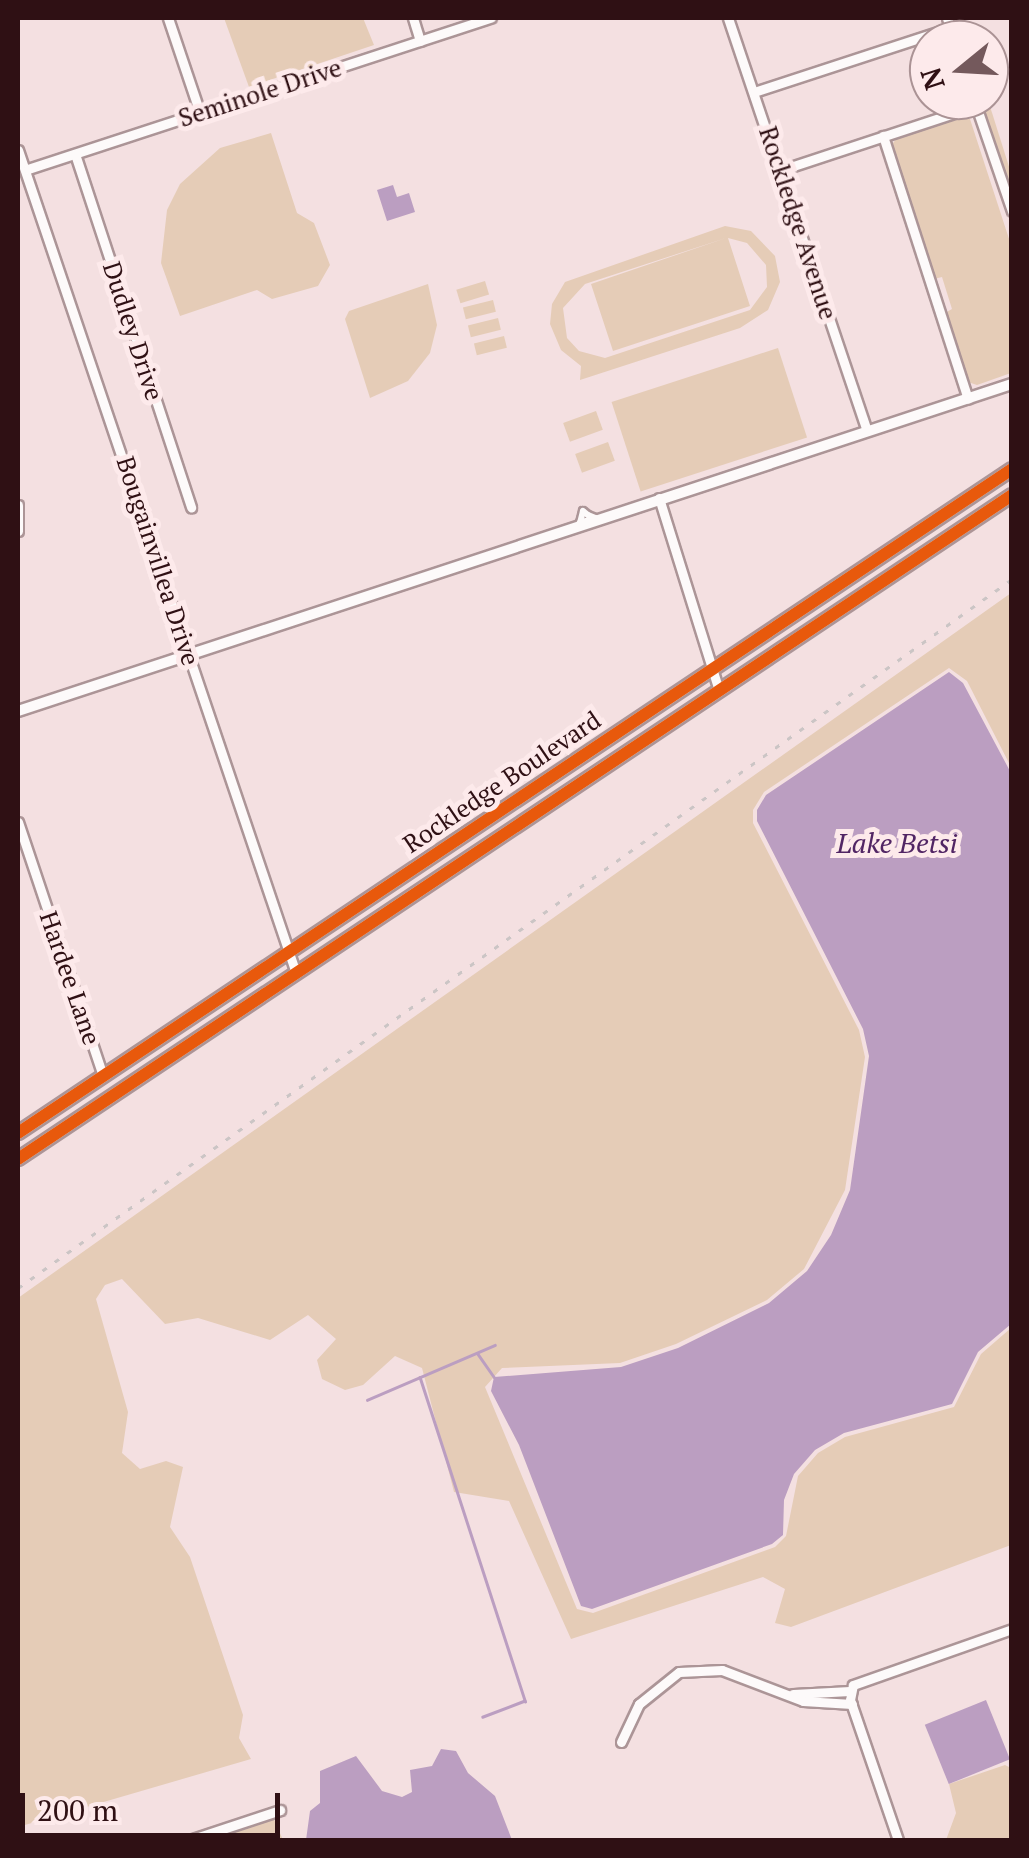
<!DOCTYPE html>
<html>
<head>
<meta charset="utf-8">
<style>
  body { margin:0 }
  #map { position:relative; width:1029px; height:1858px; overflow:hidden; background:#f4e0e1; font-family:"PT Serif",serif }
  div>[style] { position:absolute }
  .green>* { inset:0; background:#e5ccb7; transform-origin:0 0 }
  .water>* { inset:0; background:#bb9ec1; transform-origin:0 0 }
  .stream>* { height:2.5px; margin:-1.25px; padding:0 1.25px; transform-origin:1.25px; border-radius:1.25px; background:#bb9ec1 }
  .roads { filter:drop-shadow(2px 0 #ac9597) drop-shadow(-2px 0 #ac9597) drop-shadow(0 2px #ac9597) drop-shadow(0 -2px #ac9597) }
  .pedestrian>* { height:6px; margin:-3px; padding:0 3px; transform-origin:3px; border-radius:3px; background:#fdfafa }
  .minor>* { height:9px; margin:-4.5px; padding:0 4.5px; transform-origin:4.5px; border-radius:4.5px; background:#fdfafa }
  .tertiary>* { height:10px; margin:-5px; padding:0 5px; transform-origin:5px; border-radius:5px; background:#fdfafa }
  .primary>* { height:12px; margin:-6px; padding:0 6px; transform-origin:6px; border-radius:6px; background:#eaebf0 }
  .rail>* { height:2.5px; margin-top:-1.25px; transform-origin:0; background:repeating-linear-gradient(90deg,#cbc5c5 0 5px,transparent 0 15px) }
  .cycleway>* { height:12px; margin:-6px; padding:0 6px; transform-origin:6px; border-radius:6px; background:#e8590c }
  span { translate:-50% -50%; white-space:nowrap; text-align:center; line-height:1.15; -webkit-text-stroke:10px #fdeaeb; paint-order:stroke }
  .street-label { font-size:25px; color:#2f1014 }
  .water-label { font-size:28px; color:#512564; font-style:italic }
  .frame { position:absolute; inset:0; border:20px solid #2f1014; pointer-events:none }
  .north { position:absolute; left:909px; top:20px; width:100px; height:100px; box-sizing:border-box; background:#fdeaeb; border:2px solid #ab9395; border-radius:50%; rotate:252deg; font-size:28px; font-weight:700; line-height:40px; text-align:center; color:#2f1014 }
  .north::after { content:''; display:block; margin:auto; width:35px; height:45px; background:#74595c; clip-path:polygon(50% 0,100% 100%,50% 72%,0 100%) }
  .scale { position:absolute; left:20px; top:1793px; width:260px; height:45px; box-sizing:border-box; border:5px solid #2f1014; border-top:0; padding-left:12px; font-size:30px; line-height:35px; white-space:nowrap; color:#2f1014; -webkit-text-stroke:8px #fdeaeb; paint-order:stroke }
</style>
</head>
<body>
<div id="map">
  <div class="green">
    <div style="clip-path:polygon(224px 18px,363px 18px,374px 45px,249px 87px)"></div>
    <div style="clip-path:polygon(988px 100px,1011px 173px,1011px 195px,980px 102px)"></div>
    <div style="clip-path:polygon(962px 118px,970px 119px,1011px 245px,1011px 373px,977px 385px,968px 382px,945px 313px,952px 309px,942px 277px,934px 279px,890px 147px,897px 138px)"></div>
    <div style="clip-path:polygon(271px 133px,297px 213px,314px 223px,330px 265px,318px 286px,272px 299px,257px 290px,180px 316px,161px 263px,167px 210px,180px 184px,220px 148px)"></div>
    <div style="clip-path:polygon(evenodd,725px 226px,751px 231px,775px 256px,780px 282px,768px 310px,740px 328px,580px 380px,581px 366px,561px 350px,550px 324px,552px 304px,565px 282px,725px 226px,728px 238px,747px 243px,766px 265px,767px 287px,750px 310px,605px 358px,579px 351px,567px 338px,563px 308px,585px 284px,726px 238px,591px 284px,613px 351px,750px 306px,728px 238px)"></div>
    <div style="left:485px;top:281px;width:14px;height:30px;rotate:73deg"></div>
    <div style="clip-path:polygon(428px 284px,437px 325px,430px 353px,408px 381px,370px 398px,345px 319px,349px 311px)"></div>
    <div style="left:493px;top:300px;width:12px;height:31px;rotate:76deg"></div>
    <div style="left:498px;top:318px;width:12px;height:31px;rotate:76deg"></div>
    <div style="left:504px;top:336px;width:12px;height:31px;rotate:76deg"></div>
    <div style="left:778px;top:348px;width:94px;height:175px;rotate:72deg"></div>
    <div style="left:596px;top:411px;width:20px;height:35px;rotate:70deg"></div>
    <div style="left:608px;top:442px;width:20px;height:35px;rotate:70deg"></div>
    <div style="clip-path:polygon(1011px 593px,1011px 767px,967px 681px,949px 668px,764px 792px,753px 810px,753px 823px,859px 1030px,865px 1057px,845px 1190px,804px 1269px,767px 1300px,676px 1344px,620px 1363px,502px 1368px,485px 1387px,577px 1609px,593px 1613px,775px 1547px,786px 1536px,798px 1476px,818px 1453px,845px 1437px,954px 1407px,981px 1354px,1011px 1328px,1011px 1545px,791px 1627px,775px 1623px,785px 1589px,763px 1577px,571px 1639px,509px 1501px,454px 1492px,422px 1368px,395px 1356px,363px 1385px,345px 1390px,322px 1379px,317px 1360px,336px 1339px,308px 1315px,270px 1340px,198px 1318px,165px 1324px,122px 1279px,105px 1285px,96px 1299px,128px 1412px,122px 1453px,140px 1469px,166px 1461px,183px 1467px,170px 1527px,190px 1557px,243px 1715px,239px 1738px,251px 1759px,18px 1827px,18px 1298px)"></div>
    <div style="clip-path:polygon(1005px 1765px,1011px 1768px,1011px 1840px,946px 1840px,956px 1813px,949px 1784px)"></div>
    <div style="clip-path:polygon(273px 1817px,283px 1840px,203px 1840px)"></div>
  </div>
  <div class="water">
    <div style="clip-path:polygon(393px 185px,397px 197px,409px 193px,415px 212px,387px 221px,377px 190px)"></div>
    <div style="clip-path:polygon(949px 672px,963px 683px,1011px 773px,1011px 1324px,978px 1352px,952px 1404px,844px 1433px,815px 1450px,794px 1474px,784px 1500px,783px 1535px,772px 1544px,592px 1609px,581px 1606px,519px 1445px,491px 1391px,494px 1377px,621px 1367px,678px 1348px,769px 1303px,807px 1271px,831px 1235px,850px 1190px,869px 1056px,863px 1029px,757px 821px,757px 810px,766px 795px)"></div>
    <div style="left:986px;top:1700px;width:64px;height:66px;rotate:68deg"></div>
    <div style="clip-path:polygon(441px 1749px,456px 1751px,468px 1773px,495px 1796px,512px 1840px,306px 1840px,310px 1811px,320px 1803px,320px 1771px,356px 1756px,382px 1791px,402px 1797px,412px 1792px,410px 1770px,432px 1766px)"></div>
  </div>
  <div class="stream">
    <div style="left:478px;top:1354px;width:28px;rotate:55deg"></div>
    <div style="left:420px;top:1377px;width:341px;rotate:72deg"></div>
    <div style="left:525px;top:1701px;width:45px;rotate:159.1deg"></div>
    <div style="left:367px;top:1400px;width:139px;rotate:-23.3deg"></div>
  </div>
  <div class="roads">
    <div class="pedestrian">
      <div style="left:583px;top:511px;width:6px;rotate:39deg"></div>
      <div style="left:588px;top:515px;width:8px;rotate:23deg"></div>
      <div style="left:595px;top:518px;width:16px;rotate:162deg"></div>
      <div style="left:580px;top:523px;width:12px;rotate:-76deg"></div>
    </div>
    <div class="minor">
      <div style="left:168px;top:18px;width:100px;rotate:71.4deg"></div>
      <div style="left:413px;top:18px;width:24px;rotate:73deg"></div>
      <div style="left:728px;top:18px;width:435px;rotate:71.4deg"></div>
      <div style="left:947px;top:18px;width:23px;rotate:72deg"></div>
      <div style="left:754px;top:92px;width:206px;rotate:-18.1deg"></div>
      <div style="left:974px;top:100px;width:117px;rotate:71.1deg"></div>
      <div style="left:883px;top:136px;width:276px;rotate:72.1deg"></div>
      <div style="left:18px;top:150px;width:869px;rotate:71.34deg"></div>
      <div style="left:75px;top:154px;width:372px;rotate:71.8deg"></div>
      <div style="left:28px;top:169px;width:487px;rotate:-18.1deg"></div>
      <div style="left:781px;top:170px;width:205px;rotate:-18.2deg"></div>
      <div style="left:659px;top:498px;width:202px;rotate:72.7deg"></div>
      <div style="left:18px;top:505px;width:26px;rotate:90deg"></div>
      <div style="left:18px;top:822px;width:268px;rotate:71.5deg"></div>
      <div style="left:793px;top:1694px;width:57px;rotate:-3deg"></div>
      <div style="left:621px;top:1742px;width:42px;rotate:-64.7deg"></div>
      <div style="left:639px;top:1704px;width:51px;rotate:-38.7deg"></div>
      <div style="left:679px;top:1672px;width:43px;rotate:-2.7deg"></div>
      <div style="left:722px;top:1670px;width:87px;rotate:20.9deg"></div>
      <div style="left:803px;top:1701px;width:49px;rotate:3.5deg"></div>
      <div style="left:189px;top:1840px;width:96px;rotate:-18.2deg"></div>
      <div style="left:898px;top:1840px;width:148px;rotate:-108.9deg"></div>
      <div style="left:850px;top:1700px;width:15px;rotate:-79deg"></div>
      <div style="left:853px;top:1685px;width:169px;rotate:-19.4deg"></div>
    </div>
    <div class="tertiary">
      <div style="left:18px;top:711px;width:1046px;rotate:-18.21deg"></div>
    </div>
    <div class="primary">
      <div style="left:18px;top:1133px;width:1195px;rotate:-33.74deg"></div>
      <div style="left:18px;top:1159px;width:1195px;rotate:-33.74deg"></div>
    </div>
  </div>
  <div class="rail">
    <div style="left:18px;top:1288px;width:1221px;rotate:-35.5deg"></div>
  </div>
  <div class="cycleway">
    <div style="left:18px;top:1133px;width:1195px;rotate:-33.74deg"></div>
    <div style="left:18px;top:1159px;width:1195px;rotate:-33.74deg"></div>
  </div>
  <div class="street-label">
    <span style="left:260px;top:93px;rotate:-18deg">Seminole Drive</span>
    <span style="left:798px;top:223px;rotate:72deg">Rockledge Avenue</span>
    <span style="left:133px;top:331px;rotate:72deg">Dudley Drive</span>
    <span style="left:158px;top:561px;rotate:72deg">Bougainvillea Drive</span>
    <span style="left:502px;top:782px;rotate:-34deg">Rockledge Boulevard</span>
    <span style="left:70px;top:978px;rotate:71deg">Hardee Lane</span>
  </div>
  <div class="water-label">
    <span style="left:897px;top:843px">Lake Betsi</span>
  </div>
  <div class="frame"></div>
  <div class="north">N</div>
  <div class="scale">200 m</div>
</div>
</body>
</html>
